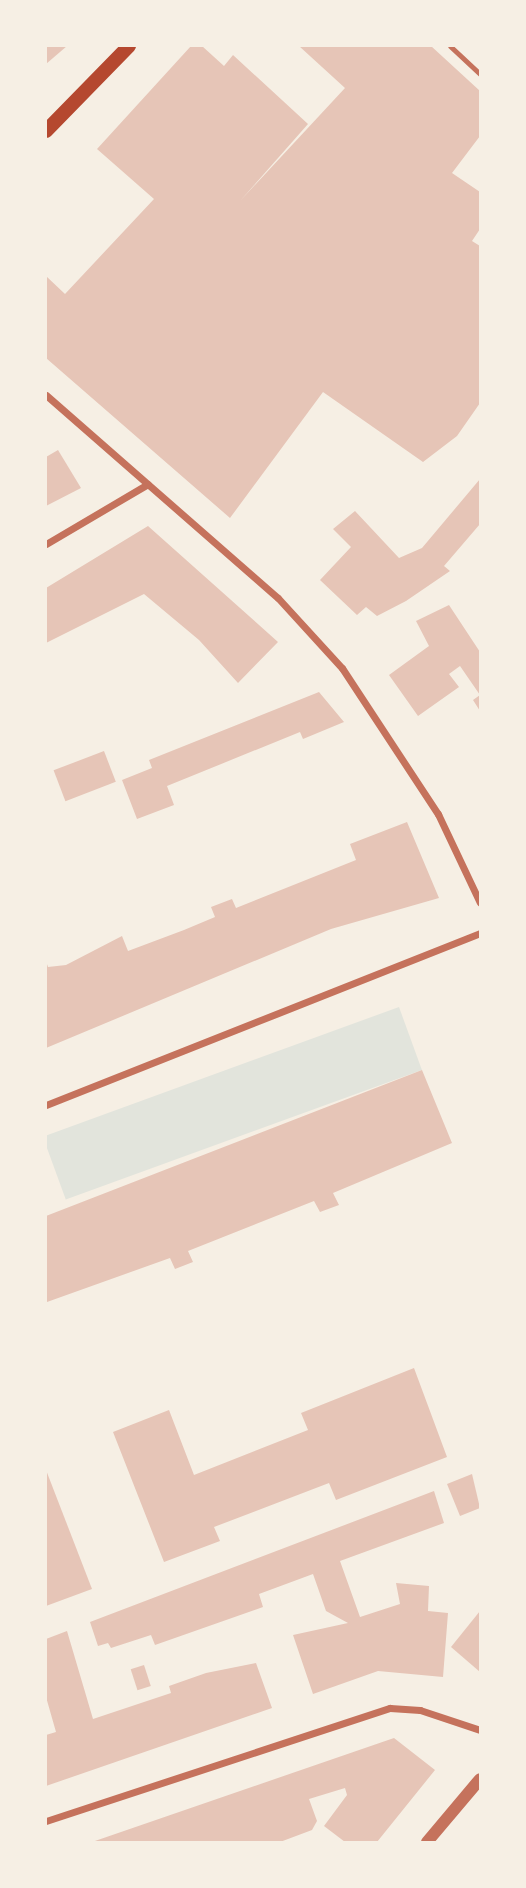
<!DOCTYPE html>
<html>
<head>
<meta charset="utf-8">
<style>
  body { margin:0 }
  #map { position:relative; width:526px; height:1888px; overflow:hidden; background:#f6efe4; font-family:"Alegreya Sans",sans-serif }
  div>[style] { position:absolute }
  .green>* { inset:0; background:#e2e4dc; transform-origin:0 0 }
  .building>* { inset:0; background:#e6c5b7; transform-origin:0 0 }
  .service>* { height:5px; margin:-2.5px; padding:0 2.5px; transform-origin:2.5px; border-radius:2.5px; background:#c5725c }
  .minor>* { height:7px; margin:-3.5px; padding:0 3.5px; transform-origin:3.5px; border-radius:3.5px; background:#c5725c }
  .tertiary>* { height:12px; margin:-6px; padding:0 6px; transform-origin:6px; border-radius:6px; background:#c5725c }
  .secondary>* { height:14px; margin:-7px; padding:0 7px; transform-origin:7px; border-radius:7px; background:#b5482f }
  span { translate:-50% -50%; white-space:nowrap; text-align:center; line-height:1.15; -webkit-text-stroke:7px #f6efe4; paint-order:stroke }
  .frame { position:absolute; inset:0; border:47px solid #f6efe4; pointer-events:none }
</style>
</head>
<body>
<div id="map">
  <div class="green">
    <div style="left:399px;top:1007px;width:67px;height:379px;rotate:70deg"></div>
  </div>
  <div class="building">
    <div style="clip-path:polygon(46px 46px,67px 46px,46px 64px)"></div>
    <div style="clip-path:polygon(191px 46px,202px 46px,224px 66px,233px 55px,308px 124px,240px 201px,345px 88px,299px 46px,431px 46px,480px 91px,480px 136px,452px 173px,480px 192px,480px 229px,472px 241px,480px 246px,480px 403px,457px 436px,423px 462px,323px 392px,230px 518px,46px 358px,46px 276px,65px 294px,154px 199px,97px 149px)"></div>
    <div style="clip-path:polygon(58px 450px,81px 488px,46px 506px,46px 457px)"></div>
    <div style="clip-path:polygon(480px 479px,480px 524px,444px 566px,450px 571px,406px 601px,377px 616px,366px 607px,357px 615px,320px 580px,351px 547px,333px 529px,355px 511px,399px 558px,422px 548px)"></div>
    <div style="clip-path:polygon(148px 526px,278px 642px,238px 683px,199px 640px,144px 594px,46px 643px,46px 588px)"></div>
    <div style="clip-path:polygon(449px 605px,480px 652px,480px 711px,473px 700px,480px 695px,460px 666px,449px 674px,459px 687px,418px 716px,389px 675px,429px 646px,416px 621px)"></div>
    <div style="clip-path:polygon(319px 692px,344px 722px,303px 739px,300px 732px,167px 786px,174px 805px,137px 819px,122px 780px,152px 768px,149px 760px)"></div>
    <div style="left:104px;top:751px;width:33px;height:54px;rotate:69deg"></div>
    <div style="clip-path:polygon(407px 822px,439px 898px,331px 929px,46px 1048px,46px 961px,48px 967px,66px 965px,122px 936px,128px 951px,184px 930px,215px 917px,211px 907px,232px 899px,236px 908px,356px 860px,350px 844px)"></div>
    <div style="clip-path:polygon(422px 1070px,452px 1143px,333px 1193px,339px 1205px,320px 1212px,314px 1201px,188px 1251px,193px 1262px,175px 1269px,170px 1258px,47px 1302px,46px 1216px)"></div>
    <div style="clip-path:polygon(414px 1368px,447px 1457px,336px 1500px,329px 1483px,214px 1527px,220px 1541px,164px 1562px,113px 1432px,169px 1410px,194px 1475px,308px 1430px,301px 1413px)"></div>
    <div style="clip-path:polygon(46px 1470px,92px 1589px,46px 1606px)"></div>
    <div style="clip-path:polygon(472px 1474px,480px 1508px,460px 1516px,447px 1484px)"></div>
    <div style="clip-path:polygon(434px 1491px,444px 1523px,340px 1561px,360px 1617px,400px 1604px,396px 1583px,429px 1586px,428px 1611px,448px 1613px,443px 1677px,378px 1671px,313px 1694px,293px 1635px,348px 1623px,326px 1611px,313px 1574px,259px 1594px,263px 1607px,155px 1645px,151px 1635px,111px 1648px,108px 1643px,98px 1646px,90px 1622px)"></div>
    <div style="clip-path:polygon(480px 1611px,480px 1672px,451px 1647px)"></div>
    <div style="clip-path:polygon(67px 1631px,93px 1719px,171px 1693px,169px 1686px,206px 1673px,256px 1663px,272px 1708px,46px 1786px,46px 1735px,56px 1732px,46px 1697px,46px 1639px)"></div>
    <div style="left:144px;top:1665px;width:22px;height:14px;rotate:72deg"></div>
    <div style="clip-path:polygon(394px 1738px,435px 1770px,377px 1842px,345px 1842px,324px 1826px,347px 1795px,345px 1788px,309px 1799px,317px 1821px,312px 1830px,280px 1842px,92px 1842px)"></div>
  </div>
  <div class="service">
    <div style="left:450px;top:46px;width:41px;rotate:43deg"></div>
  </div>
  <div class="minor">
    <div style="left:46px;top:395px;width:308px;rotate:41.2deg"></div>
    <div style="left:278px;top:598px;width:95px;rotate:47.6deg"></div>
    <div style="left:342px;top:668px;width:175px;rotate:56.7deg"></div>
    <div style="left:438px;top:814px;width:98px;rotate:64.7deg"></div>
    <div style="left:46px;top:544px;width:118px;rotate:-30.5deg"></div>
    <div style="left:46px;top:1105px;width:467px;rotate:-21.6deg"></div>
    <div style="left:46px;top:1821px;width:362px;rotate:-18.2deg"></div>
    <div style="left:390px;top:1708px;width:30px;rotate:4deg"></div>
    <div style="left:420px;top:1710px;width:63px;rotate:18.4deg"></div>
  </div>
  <div class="tertiary">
    <div style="left:427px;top:1842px;width:82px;rotate:-49.9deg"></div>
  </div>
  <div class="secondary">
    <div style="left:46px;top:131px;width:119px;rotate:-45.7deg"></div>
  </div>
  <div class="frame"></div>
</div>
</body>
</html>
